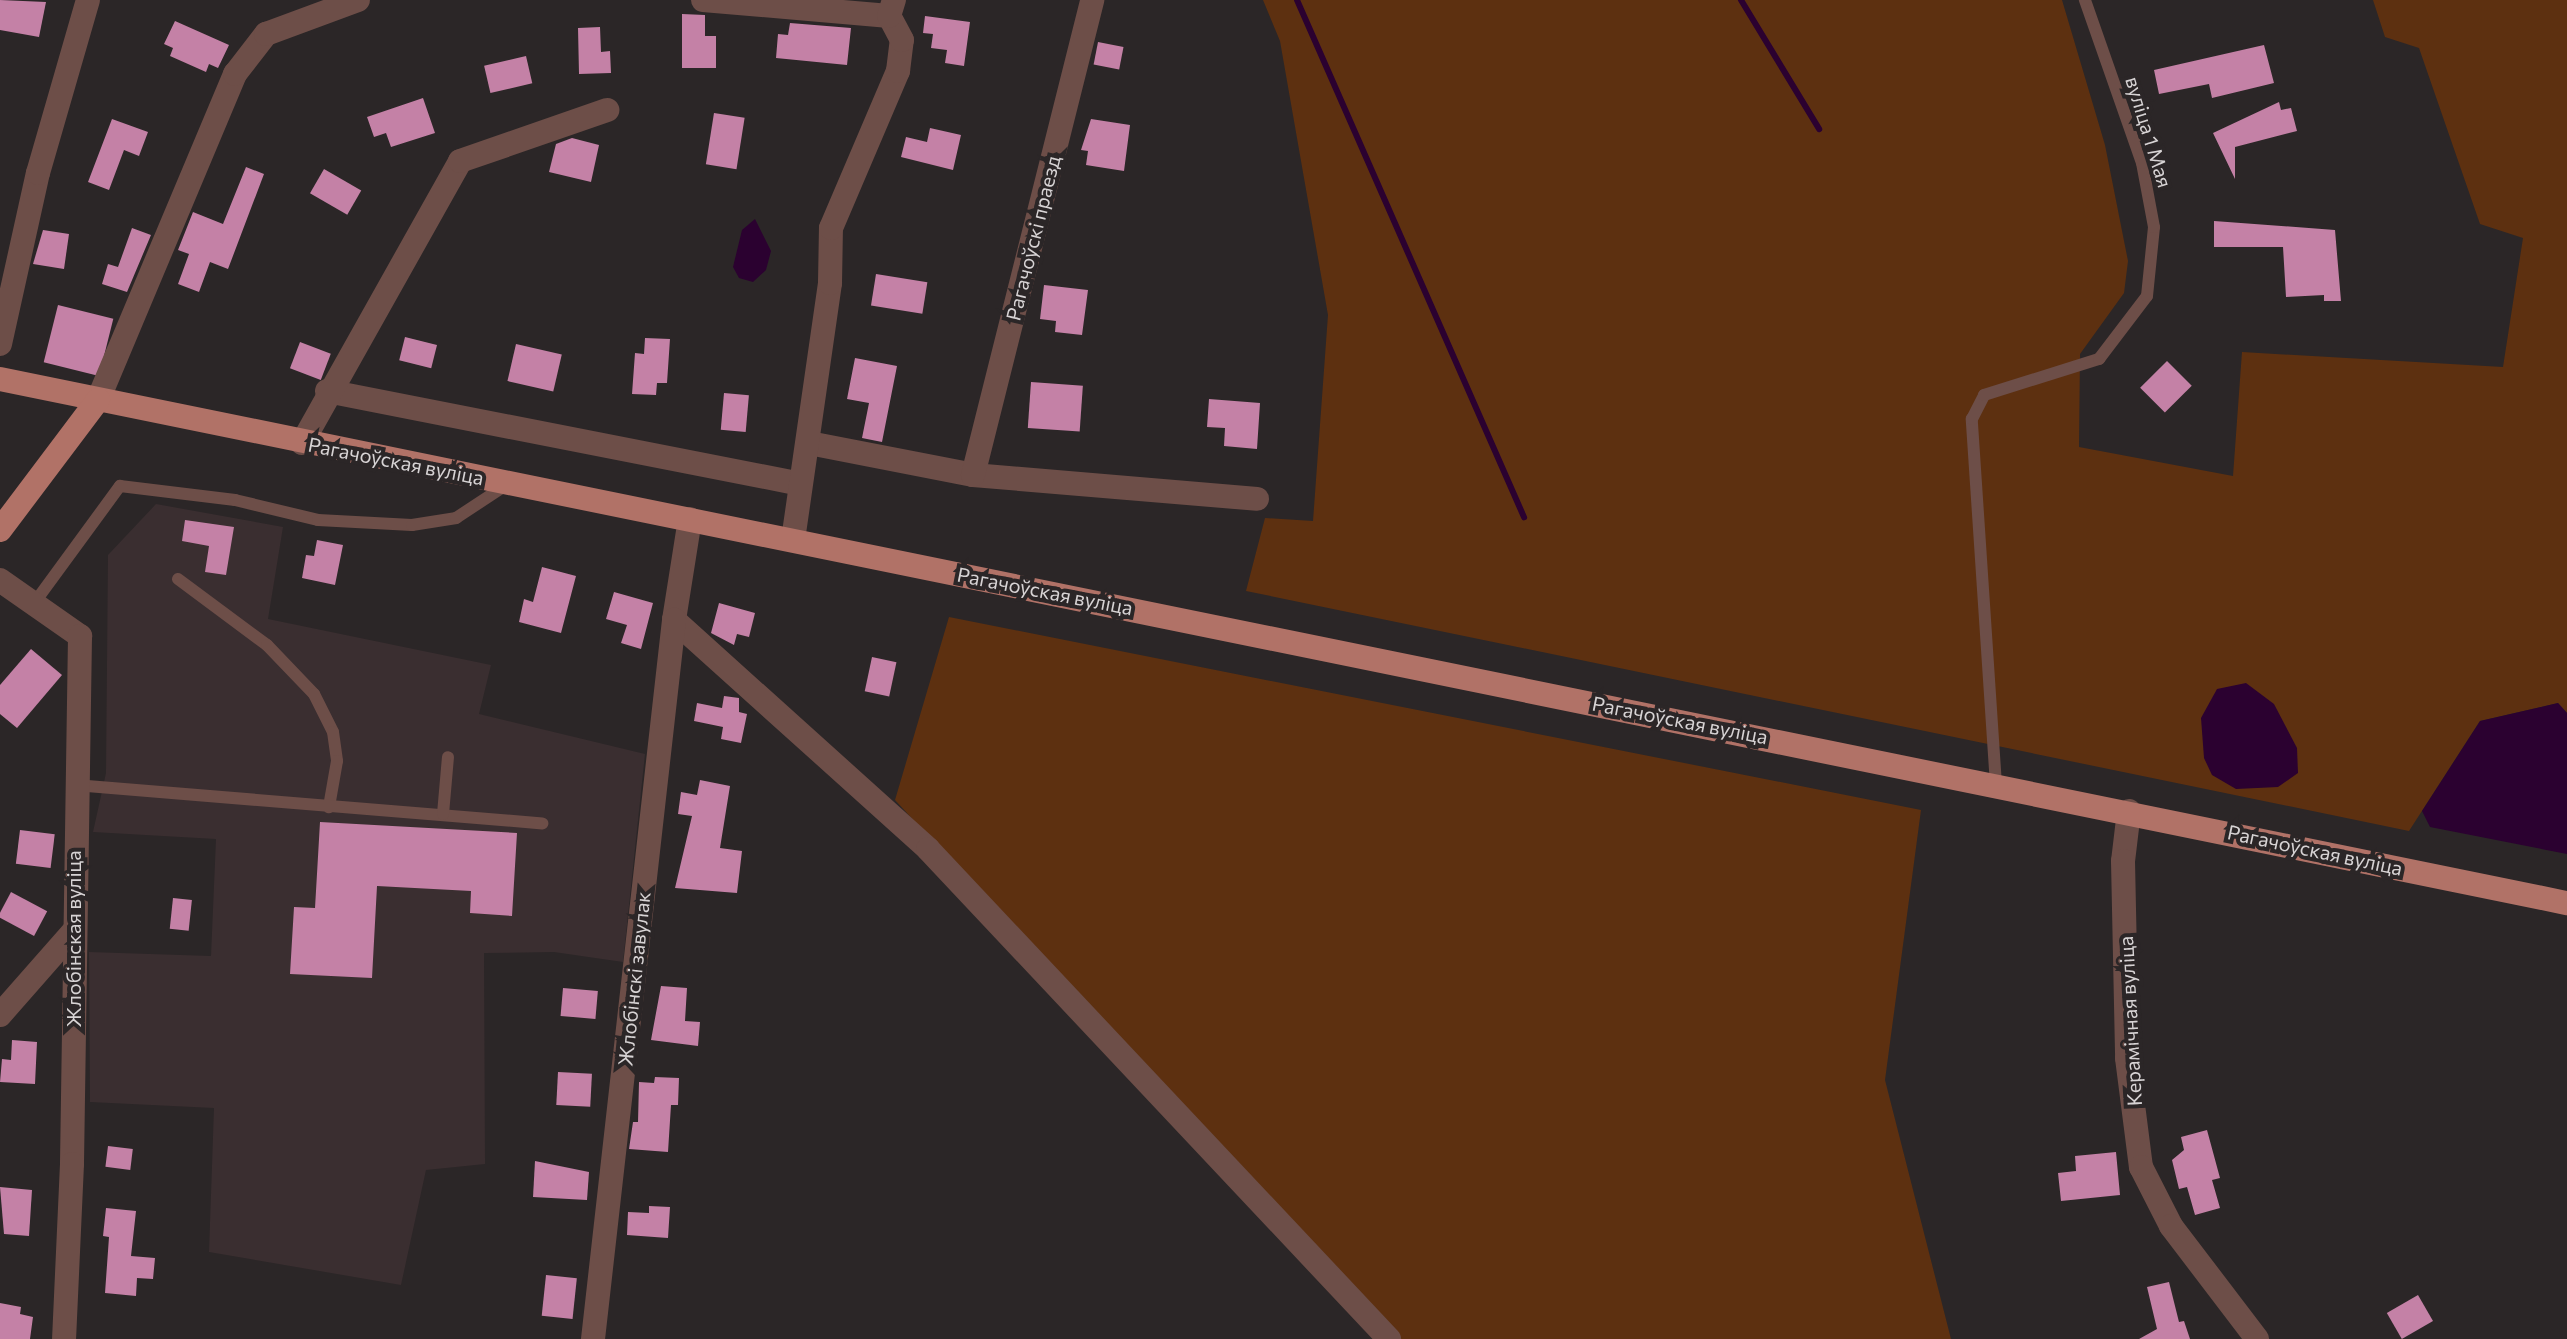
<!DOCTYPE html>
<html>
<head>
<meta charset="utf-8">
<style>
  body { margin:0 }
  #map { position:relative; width:2567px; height:1339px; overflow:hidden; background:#2b2627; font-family:Commissioner,sans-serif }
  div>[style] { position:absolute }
  .built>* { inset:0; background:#3a2e30 }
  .green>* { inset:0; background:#5d3010 }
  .water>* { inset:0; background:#2b0130 }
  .stream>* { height:6px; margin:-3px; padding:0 3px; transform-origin:3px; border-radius:3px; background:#2b0130 }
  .building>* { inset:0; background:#c481a6; transform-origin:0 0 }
  .lane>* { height:12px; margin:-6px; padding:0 6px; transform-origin:6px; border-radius:6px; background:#6d4e48 }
  .street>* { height:24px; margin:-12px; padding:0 12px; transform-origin:12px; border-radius:12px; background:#6d4e48 }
  .primary>* { height:24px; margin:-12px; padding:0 12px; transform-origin:12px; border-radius:12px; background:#b17267 }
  span { translate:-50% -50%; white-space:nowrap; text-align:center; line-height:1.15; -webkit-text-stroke:8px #2b2627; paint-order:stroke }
  .street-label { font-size:20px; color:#d7d3d4 }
</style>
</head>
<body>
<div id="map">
  <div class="built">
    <div style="clip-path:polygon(156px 504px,283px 527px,268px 619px,491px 665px,479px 714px,645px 754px,623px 962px,554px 952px,484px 953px,485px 1164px,426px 1170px,401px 1285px,209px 1252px,214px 1108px,90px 1102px,89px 952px,211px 956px,216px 839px,93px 832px,106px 773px,108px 555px)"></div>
  </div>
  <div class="green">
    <div style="clip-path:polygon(1263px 0,2062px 0,2105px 145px,2128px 261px,2124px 293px,2080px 354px,2079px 447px,2233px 476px,2242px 352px,2503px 367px,2523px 238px,2480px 224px,2419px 48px,2385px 37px,2373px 0,2567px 0,2567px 713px,2558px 703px,2480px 721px,2409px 831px,1246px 591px,1265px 518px,1313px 521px,1328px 315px,1280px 41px)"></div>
    <div style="clip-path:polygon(949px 617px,1921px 810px,1885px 1080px,1951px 1339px,1390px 1339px,895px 800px)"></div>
  </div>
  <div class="water">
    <div style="clip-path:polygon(755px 219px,771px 251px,766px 270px,753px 282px,739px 278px,733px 267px,742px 230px)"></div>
    <div style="clip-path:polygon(2246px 683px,2274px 704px,2297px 748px,2298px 773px,2278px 787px,2236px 789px,2212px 775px,2204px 758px,2201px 718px,2217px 689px)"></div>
    <div style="clip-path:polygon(2558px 703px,2567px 713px,2567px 854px,2430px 827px,2422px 811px,2480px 721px)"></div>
  </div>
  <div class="stream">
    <div style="left:1297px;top:0;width:565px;rotate:66.3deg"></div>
    <div style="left:1741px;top:0;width:151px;rotate:58.8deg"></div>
  </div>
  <div class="building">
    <div style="clip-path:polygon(0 0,46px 2px,39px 37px,0 30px)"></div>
    <div style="clip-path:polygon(682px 14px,705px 15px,705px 36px,716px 36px,716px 68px,682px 68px)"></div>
    <div style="clip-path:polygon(925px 16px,970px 22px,964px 66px,945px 63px,947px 50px,931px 48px,933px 34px,923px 33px)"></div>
    <div style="clip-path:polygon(175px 21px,229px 45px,218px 68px,209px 64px,206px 72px,170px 56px,173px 48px,164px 44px)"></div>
    <div style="clip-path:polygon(790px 23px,851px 28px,847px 65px,776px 58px,778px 34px,788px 35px)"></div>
    <div style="clip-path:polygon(600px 27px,601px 52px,610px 51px,611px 73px,579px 74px,578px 28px)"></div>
    <div style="left:1098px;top:42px;width:26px;height:23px;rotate:11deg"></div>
    <div style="clip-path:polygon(2264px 45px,2274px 83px,2212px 98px,2209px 84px,2159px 94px,2154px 70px)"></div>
    <div style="left:526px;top:56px;width:28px;height:43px;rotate:77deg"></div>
    <div style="clip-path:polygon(423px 98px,435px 133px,391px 147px,386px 133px,374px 137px,367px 117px)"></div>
    <div style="clip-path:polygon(2279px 102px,2281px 110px,2291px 108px,2297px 131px,2235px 147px,2235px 179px,2213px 133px)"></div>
    <div style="left:714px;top:113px;width:31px;height:52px;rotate:9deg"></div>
    <div style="clip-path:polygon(112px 119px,148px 132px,139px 156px,124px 150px,109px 190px,88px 182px)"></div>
    <div style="clip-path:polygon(1091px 119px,1130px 125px,1124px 171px,1086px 165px,1088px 151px,1081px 150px)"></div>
    <div style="clip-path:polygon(930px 128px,961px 135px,953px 170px,901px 157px,906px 137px,927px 142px)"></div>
    <div style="clip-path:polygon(572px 138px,599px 145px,591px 182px,549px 172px,556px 144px)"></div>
    <div style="clip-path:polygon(246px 167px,264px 174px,228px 269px,210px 262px,199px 292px,178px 284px,189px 254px,178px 250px,193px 212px,223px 224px)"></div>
    <div style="left:324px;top:169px;width:43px;height:28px;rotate:30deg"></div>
    <div style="clip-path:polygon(2214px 221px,2335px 230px,2341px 301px,2324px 301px,2324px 295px,2286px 297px,2283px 247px,2214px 247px)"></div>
    <div style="clip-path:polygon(132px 228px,151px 235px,127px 292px,102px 284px,108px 264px,118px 267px)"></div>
    <div style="clip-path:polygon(43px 230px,69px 234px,64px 269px,33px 264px)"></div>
    <div style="left:876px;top:274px;width:52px;height:32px;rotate:9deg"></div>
    <div style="clip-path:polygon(1044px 285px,1088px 290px,1082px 335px,1055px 332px,1056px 321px,1040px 319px)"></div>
    <div style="left:58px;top:305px;width:57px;height:59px;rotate:14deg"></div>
    <div style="left:405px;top:337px;width:33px;height:24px;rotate:14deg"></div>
    <div style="clip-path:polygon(645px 338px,670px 339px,667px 383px,657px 383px,656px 395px,632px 394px,635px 353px,644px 354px)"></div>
    <div style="left:300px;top:342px;width:33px;height:28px;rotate:21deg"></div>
    <div style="left:516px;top:344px;width:47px;height:38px;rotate:13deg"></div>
    <div style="clip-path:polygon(855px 358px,897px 366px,882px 442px,862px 438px,869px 403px,847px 399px)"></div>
    <div style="left:2167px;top:361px;width:35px;height:38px;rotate:45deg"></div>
    <div style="left:1031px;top:382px;width:52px;height:46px;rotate:4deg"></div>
    <div style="left:724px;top:393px;width:25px;height:37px;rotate:5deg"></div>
    <div style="clip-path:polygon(1209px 399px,1260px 403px,1257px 449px,1224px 446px,1225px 428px,1207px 427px)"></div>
    <div style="clip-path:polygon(185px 520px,234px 527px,226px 575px,205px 572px,209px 546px,182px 541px)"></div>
    <div style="clip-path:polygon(317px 540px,343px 545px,335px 585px,302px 578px,306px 555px,314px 556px)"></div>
    <div style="clip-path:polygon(542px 567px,576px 576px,561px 633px,519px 622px,524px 599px,533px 602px)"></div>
    <div style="clip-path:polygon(614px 592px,653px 603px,641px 649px,621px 643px,627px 625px,606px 619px)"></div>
    <div style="clip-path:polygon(719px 603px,755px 613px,749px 637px,737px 634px,734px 645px,711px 633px)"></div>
    <div style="clip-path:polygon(31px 649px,62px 675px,17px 728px,0 714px,0 685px)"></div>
    <div style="left:872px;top:657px;width:25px;height:35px;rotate:12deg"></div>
    <div style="clip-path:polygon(724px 696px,739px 698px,739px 712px,747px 714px,741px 743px,721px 739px,723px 727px,694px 721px,697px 703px,722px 708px)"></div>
    <div style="clip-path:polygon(700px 780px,730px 786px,720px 848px,742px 851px,737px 893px,675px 888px,692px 816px,678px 814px,681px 792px,697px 795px)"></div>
    <div style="clip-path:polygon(320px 822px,517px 833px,512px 916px,470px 913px,471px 891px,377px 886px,372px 978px,290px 974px,294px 907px,315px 908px)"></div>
    <div style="left:20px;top:830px;width:35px;height:34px;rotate:7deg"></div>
    <div style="left:11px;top:892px;width:41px;height:28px;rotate:28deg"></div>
    <div style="left:173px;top:898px;width:19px;height:31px;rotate:6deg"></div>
    <div style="clip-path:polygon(661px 986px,687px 988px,685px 1021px,700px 1022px,698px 1046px,651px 1040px)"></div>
    <div style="left:563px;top:988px;width:35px;height:28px;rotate:5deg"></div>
    <div style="clip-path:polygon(12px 1040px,37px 1042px,35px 1084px,0 1082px,2px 1059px,11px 1060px)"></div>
    <div style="left:558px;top:1072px;width:34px;height:33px;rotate:3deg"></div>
    <div style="clip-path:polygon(655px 1077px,679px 1078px,678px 1105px,671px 1105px,668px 1152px,629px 1149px,633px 1122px,638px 1122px,639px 1082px,654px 1083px)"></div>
    <div style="clip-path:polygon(2207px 1130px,2220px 1178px,2212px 1180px,2220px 1208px,2195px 1215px,2187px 1187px,2179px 1189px,2172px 1160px,2184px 1150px,2181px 1137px)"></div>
    <div style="left:108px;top:1146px;width:25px;height:21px;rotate:7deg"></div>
    <div style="clip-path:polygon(2116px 1152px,2120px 1195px,2061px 1201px,2058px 1173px,2076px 1171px,2075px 1156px)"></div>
    <div style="clip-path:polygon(535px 1161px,589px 1172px,587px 1200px,533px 1197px)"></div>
    <div style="clip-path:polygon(0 1187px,32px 1190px,29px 1236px,4px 1234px)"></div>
    <div style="clip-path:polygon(649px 1206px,670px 1207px,668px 1238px,627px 1235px,628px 1212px,649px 1213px)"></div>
    <div style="clip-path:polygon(106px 1208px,136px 1211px,131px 1256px,155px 1258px,153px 1279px,137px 1278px,136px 1296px,105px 1293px,109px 1237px,103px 1236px)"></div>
    <div style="left:546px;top:1275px;width:31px;height:41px;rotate:6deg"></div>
    <div style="clip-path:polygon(2169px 1282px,2179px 1322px,2184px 1321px,2190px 1339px,2139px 1339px,2157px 1329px,2147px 1287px)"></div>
    <div style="left:2418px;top:1295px;width:30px;height:36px;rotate:60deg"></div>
    <div style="clip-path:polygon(0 1303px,21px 1307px,20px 1314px,33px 1317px,30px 1339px,0 1339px)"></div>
  </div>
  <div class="lane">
    <div style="left:178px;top:579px;width:111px;rotate:36.6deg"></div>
    <div style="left:267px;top:645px;width:68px;rotate:46.2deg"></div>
    <div style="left:314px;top:694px;width:42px;rotate:63.4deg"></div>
    <div style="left:333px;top:732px;width:29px;rotate:82deg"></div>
    <div style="left:337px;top:761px;width:47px;rotate:99.9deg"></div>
    <div style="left:35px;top:602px;width:144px;rotate:-53.8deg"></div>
    <div style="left:120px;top:486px;width:116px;rotate:6.9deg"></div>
    <div style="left:235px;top:500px;width:85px;rotate:13.5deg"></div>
    <div style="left:318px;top:520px;width:94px;rotate:3deg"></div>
    <div style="left:412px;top:525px;width:45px;rotate:-9deg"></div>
    <div style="left:456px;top:518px;width:60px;rotate:-33.4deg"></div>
    <div style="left:75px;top:785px;width:469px;rotate:4.7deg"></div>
    <div style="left:1996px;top:785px;width:367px;rotate:-93.8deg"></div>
    <div style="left:1972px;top:419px;width:27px;rotate:-63deg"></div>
    <div style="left:1984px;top:395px;width:121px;rotate:-17.4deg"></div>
    <div style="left:2099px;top:359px;width:79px;rotate:-52.7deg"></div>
    <div style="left:2147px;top:296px;width:69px;rotate:-84.2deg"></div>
    <div style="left:2154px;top:227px;width:65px;rotate:-100.6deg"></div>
    <div style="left:2142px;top:163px;width:173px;rotate:-109.3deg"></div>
    <div style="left:443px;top:814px;width:57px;rotate:-85deg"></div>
  </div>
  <div class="street">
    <div style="left:703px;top:0;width:187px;rotate:4.9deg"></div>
    <div style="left:0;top:344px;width:175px;rotate:-77.5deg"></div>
    <div style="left:38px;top:173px;width:180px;rotate:-73.9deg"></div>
    <div style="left:327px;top:391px;width:481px;rotate:11.1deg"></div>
    <div style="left:98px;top:400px;width:354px;rotate:-67.2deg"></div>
    <div style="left:235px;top:74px;width:51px;rotate:-52.2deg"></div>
    <div style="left:266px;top:34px;width:98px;rotate:-20.3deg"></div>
    <div style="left:302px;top:443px;width:323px;rotate:-60.7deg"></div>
    <div style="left:460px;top:161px;width:156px;rotate:-19.1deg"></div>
    <div style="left:809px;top:443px;width:167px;rotate:11deg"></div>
    <div style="left:973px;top:475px;width:285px;rotate:4.8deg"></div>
    <div style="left:973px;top:475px;width:490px;rotate:-75.9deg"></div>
    <div style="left:690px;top:519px;width:102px;rotate:99deg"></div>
    <div style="left:674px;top:620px;width:342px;rotate:42deg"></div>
    <div style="left:928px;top:849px;width:673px;rotate:46.75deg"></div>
    <div style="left:793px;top:540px;width:260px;rotate:-81.8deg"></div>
    <div style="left:830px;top:283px;width:55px;rotate:-89deg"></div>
    <div style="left:831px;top:228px;width:171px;rotate:-66.9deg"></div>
    <div style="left:898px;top:71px;width:31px;rotate:-83deg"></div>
    <div style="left:902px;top:40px;width:27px;rotate:-118deg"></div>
    <div style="left:889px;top:16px;width:17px;rotate:-73deg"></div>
    <div style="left:0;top:580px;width:98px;rotate:35deg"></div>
    <div style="left:80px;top:636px;width:528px;rotate:90.87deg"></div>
    <div style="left:72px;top:1164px;width:175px;rotate:92.6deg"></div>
    <div style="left:2129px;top:811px;width:50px;rotate:96.8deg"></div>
    <div style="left:2123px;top:861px;width:197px;rotate:88.8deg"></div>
    <div style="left:2127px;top:1058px;width:110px;rotate:82.7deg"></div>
    <div style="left:2141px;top:1167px;width:66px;rotate:63deg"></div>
    <div style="left:2171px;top:1226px;width:142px;rotate:52.7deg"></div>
    <div style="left:0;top:1015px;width:111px;rotate:-48.7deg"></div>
    <div style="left:593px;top:1339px;width:724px;rotate:-83.57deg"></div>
  </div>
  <div class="primary">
    <div style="left:0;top:379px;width:2620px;rotate:11.54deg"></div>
    <div style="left:0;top:530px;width:163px;rotate:-53deg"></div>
  </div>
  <div class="street-label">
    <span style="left:2149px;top:132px;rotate:73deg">вуліца 1 Мая</span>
    <span style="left:1033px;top:238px;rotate:-76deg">Рагачоўскі праезд</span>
    <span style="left:396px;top:461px;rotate:11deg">Рагачоўская вуліца</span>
    <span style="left:1045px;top:591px;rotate:11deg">Рагачоўская вуліца</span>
    <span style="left:1680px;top:720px;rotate:11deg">Рагачоўская вуліца</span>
    <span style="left:2315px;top:850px;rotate:12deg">Рагачоўская вуліца</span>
    <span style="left:73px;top:939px;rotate:-90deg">Жлобінская вуліца</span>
    <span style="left:634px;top:979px;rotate:-84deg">Жлобінскі завулак</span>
    <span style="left:2130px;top:1021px;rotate:-93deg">Керамічная вуліца</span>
  </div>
</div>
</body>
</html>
